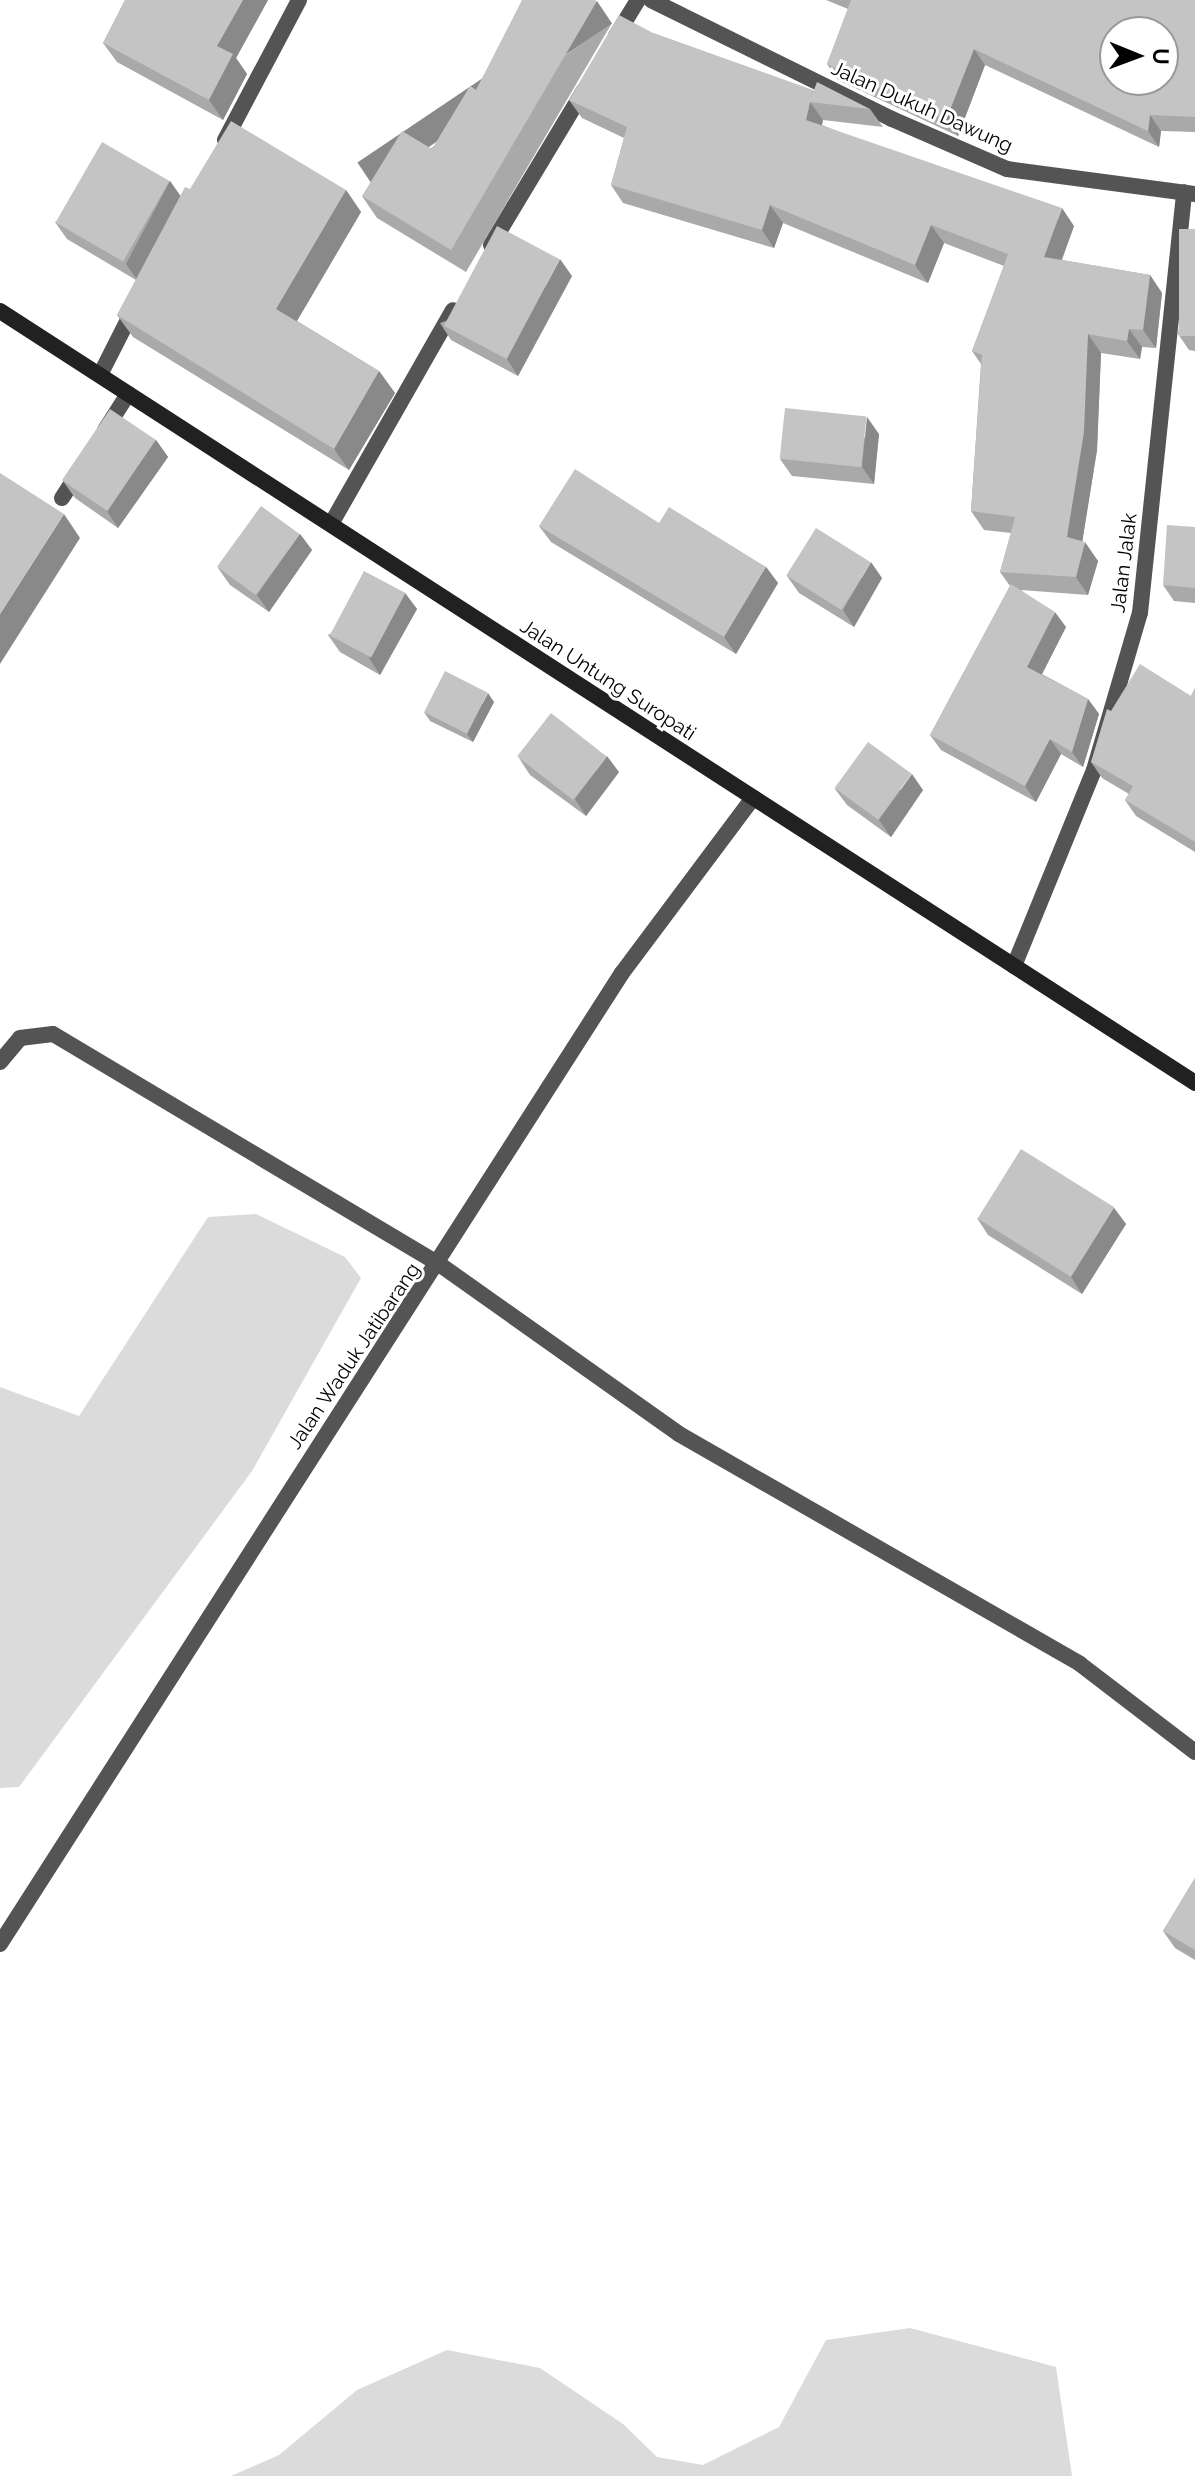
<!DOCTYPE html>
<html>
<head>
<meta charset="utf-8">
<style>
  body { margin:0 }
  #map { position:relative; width:1195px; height:2476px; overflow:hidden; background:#fff; font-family:Raleway,sans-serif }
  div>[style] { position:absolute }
  .green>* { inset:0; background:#dbdbdb }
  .service>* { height:16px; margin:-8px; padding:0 8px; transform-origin:8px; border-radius:8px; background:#545454 }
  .minor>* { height:16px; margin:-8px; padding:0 8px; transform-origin:8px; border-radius:8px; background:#545454 }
  .secondary>* { height:16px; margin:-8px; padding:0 8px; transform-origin:8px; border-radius:8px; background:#212121 }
  .wall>* { inset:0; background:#a9a9a9 }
  .shaded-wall>* { inset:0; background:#898989; transform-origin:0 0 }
  .building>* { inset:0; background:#c4c4c4; transform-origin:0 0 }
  span { translate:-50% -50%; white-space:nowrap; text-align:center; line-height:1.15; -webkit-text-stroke:6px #fff; paint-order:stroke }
  .street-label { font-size:20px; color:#000 }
  .north { position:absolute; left:1099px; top:16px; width:80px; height:80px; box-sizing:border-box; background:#fff; border:2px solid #999; border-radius:50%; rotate:91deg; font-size:22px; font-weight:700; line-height:32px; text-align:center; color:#000 }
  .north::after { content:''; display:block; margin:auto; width:28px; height:36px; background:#000; clip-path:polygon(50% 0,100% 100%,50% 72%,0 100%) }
</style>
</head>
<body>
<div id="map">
  <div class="green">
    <div style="clip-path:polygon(256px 1214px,345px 1257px,361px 1278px,252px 1471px,19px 1787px,0 1788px,0 1387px,79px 1416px,208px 1217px)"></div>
    <div style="clip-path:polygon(910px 2328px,1056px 2367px,1072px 2476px,231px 2476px,279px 2455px,357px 2390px,447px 2350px,540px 2368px,623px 2424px,657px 2457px,703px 2465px,779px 2427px,826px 2340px)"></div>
  </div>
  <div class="service">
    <div style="left:0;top:1062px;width:31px;rotate:-50deg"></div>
    <div style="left:20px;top:1038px;width:33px;rotate:-7deg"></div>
    <div style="left:53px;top:1034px;width:449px;rotate:30.8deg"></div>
    <div style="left:439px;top:1264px;width:294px;rotate:35.3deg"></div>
    <div style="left:679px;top:1434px;width:462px;rotate:29.8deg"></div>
    <div style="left:1080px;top:1664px;width:145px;rotate:37.4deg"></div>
  </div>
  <div class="minor">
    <div style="left:651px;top:0;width:269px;rotate:26.3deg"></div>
    <div style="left:892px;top:119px;width:125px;rotate:23.5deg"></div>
    <div style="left:1007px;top:169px;width:190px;rotate:7.6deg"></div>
    <div style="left:616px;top:36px;width:42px;rotate:-58.6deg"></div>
    <div style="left:225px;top:140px;width:158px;rotate:-62.1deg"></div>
    <div style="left:491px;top:245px;width:181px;rotate:-59deg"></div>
    <div style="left:100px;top:375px;width:75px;rotate:-63.1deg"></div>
    <div style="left:105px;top:430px;width:43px;rotate:-57.4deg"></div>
    <div style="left:62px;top:498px;width:33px;rotate:-57deg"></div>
    <div style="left:331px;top:524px;width:246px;rotate:-60.3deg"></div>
    <div style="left:1014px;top:966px;width:212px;rotate:-67.8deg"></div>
    <div style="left:1094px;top:770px;width:164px;rotate:-73.7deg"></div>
    <div style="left:1140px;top:613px;width:423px;rotate:-84deg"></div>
    <div style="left:0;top:1944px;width:1153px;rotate:-57.36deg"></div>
    <div style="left:622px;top:973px;width:219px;rotate:-53.2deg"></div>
  </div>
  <div class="secondary">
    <div style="left:0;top:311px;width:1423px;rotate:32.86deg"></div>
  </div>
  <div class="wall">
    <div style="clip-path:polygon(125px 0,268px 0,236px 58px,247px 74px,223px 120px,117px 62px,103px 43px)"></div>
    <div style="clip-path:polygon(826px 0,1195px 0,1195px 132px,1161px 131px,1159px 147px,985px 65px,958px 136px,838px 80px,827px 64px,848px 9px)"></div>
    <div style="clip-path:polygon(612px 23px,466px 272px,377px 218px,362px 196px)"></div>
    <div style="clip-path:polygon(653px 33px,814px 91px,870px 109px,883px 127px,823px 120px,822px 125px,1074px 226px,1062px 260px,1150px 275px,1162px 293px,1156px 348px,1142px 347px,1140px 359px,1101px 353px,1097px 450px,1082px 542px,1098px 561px,1088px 595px,1021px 590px,1066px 627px,1042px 674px,1088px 699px,1099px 714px,1083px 767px,1061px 754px,1036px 802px,941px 750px,930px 735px,1010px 586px,1000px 572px,1011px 533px,984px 530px,971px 511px,981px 364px,972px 351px,1004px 266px,944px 243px,928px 283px,783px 223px,774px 248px,623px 203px,611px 185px,624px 138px,582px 118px,569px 100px)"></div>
    <div style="clip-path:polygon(170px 181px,180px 196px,190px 189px,346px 190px,361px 212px,297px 321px,379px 371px,395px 393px,349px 470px,133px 337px,117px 315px,136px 280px,67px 239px,55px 222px)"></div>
    <div style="clip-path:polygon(1195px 229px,1195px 351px,1189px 350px,1178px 334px)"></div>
    <div style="clip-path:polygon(572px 276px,518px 376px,451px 340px,440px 323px)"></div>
    <div style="clip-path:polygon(879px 434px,874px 484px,792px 476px,780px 459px)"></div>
    <div style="clip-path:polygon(156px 440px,168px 457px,118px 528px,75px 498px,63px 481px)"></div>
    <div style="clip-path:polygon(659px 523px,766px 567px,778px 583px,736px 654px,551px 542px,539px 526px)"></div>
    <div style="clip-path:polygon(1195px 527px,1195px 603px,1174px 601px,1163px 585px)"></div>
    <div style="clip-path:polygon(300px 534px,312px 550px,269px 612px,230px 585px,218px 568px)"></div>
    <div style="clip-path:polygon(787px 576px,882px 578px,854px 627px,799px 593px)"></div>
    <div style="clip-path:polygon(405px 593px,417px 609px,380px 675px,340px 652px,328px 635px)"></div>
    <div style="clip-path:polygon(1195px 688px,1195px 852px,1136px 816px,1125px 800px,1129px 794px,1102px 778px,1091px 762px,1111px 711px,1191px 696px)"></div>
    <div style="clip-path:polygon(494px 702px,473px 742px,430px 721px,424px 712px)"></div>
    <div style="clip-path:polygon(519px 758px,619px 772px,586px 816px,530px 775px)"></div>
    <div style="clip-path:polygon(835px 789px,923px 790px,891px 837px,847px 805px)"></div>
    <div style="clip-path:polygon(1114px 1208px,1126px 1224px,1082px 1294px,988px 1235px,977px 1218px)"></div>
    <div style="clip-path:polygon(1195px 1878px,1195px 1960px,1175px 1948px,1163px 1931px)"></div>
  </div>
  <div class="shaded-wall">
    <div style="clip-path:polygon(243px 0,268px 0,236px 58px,247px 74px,223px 120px,209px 100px,217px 46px)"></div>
    <div style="left:597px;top:1px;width:27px;height:289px;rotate:56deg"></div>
    <div style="clip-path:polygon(974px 49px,985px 65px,958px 136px,946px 120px)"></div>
    <div style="clip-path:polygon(810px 102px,823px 120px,819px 138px,806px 120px)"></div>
    <div style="clip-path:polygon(1150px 115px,1161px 131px,1159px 147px,1148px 131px)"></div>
    <div style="clip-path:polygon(170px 181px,182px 198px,138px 281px,126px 264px)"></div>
    <div style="clip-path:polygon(346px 190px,361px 212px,291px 331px,276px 309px)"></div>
    <div style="clip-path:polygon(770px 205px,783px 223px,774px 248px,762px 230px)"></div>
    <div style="clip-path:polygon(1062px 208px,1074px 226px,1056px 275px,1044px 257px)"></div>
    <div style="clip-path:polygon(931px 225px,944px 243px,928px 283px,915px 265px)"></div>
    <div style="clip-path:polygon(560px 259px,572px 276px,518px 376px,507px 359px)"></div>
    <div style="clip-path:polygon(1150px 275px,1162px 293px,1156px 348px,1143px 330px)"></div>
    <div style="clip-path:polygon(1129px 329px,1142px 347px,1140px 359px,1127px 341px)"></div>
    <div style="clip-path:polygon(1088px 334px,1101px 353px,1097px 450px,1080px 556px,1067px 537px)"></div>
    <div style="clip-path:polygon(379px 371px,395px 393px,349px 470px,334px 449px)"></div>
    <div style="clip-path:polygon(867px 417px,879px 434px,874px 484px,862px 467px)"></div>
    <div style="clip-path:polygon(156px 440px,168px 457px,118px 528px,107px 511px)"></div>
    <div style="clip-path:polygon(64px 514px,80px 538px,0 664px,0 614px)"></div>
    <div style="clip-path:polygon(300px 534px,312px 550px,269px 612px,257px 595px)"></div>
    <div style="clip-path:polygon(1085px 542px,1098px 561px,1088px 595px,1076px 577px)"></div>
    <div style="clip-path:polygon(871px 562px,882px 578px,854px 627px,843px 610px)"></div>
    <div style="clip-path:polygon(766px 567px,778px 583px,736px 654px,724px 637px)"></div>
    <div style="clip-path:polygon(405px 593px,417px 609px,380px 675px,369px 658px)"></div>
    <div style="clip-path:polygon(1055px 612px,1066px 627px,1038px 682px,1027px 667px)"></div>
    <div style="clip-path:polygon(488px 693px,494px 702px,473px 742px,467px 734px)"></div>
    <div style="clip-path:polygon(1088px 699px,1099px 714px,1083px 767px,1072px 752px)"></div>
    <div style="clip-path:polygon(1050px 739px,1061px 754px,1036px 802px,1025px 786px)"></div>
    <div style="clip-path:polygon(607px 756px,619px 772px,586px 816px,575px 799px)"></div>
    <div style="clip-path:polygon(912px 774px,923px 790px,891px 837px,879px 820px)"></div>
    <div style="clip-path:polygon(1114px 1208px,1126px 1224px,1082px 1294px,1071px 1277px)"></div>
  </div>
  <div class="building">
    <div style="clip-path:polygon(125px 0,243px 0,217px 46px,233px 54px,209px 100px,103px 43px)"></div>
    <div style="clip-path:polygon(522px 0,594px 0,597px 1px,451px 250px,362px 196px,402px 131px,432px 149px,470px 86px,476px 90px)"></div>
    <div style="clip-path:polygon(evenodd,851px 0,1195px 0,1195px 117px,1150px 115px,1148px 131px,974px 49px,946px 120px,827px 64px,851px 0,1115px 32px,1163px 32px,1163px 80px,1115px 80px,1115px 32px)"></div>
    <div style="clip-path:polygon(619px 15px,653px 33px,813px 90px,811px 98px,817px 82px,870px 109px,810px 102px,806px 120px,1062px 208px,1044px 257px,1150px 275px,1143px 330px,1129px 329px,1127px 341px,1088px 334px,1084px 432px,1067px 537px,1085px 542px,1076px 577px,1000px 572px,1015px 517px,971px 511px,982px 355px,972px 351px,1008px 254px,931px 225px,915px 265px,770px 205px,762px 230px,611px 185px,627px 127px,569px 100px)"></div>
    <div style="clip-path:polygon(231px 121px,346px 190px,276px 309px,379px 371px,334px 449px,117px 315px,185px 187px,190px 189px)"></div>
    <div style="left:102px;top:142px;width:78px;height:93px;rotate:30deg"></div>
    <div style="left:497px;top:226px;width:71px;height:113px;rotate:28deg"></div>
    <div style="left:1195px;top:229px;width:107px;height:16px;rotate:90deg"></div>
    <div style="left:785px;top:408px;width:82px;height:51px;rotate:6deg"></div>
    <div style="left:110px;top:409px;width:55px;height:86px;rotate:34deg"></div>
    <div style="clip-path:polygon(575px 469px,659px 523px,669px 507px,766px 567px,724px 637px,539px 526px)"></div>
    <div style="clip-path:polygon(0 473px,64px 514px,0 614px)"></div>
    <div style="left:261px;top:506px;width:48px;height:75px;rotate:36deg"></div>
    <div style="clip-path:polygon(1167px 525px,1195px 527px,1195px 588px,1163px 585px)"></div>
    <div style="left:816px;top:528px;width:65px;height:56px;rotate:32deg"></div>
    <div style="left:364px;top:571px;width:47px;height:73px;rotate:28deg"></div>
    <div style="clip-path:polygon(1011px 584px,1055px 612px,1027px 667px,1088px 699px,1072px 752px,1050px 739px,1025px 786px,930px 735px)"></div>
    <div style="clip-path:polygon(1140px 664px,1191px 696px,1195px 688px,1195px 842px,1125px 800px,1133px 786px,1091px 762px,1107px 709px,1111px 711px)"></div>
    <div style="left:445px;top:671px;width:48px;height:46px;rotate:27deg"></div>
    <div style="left:551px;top:713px;width:71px;height:55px;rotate:38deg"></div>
    <div style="left:868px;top:742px;width:54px;height:57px;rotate:36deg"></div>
    <div style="left:1021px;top:1149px;width:110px;height:82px;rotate:32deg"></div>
    <div style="clip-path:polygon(1195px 1878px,1195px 1950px,1163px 1931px)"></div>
  </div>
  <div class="street-label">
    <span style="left:922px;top:107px;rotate:24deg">Jalan Dukuh Dawung</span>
    <span style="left:1124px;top:563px;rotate:-83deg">Jalan Jalak</span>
    <span style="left:608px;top:680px;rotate:33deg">Jalan Untung Suropati</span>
    <span style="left:354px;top:1356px;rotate:-56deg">Jalan Waduk Jatibarang</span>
  </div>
  <div class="north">U</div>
</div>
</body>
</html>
